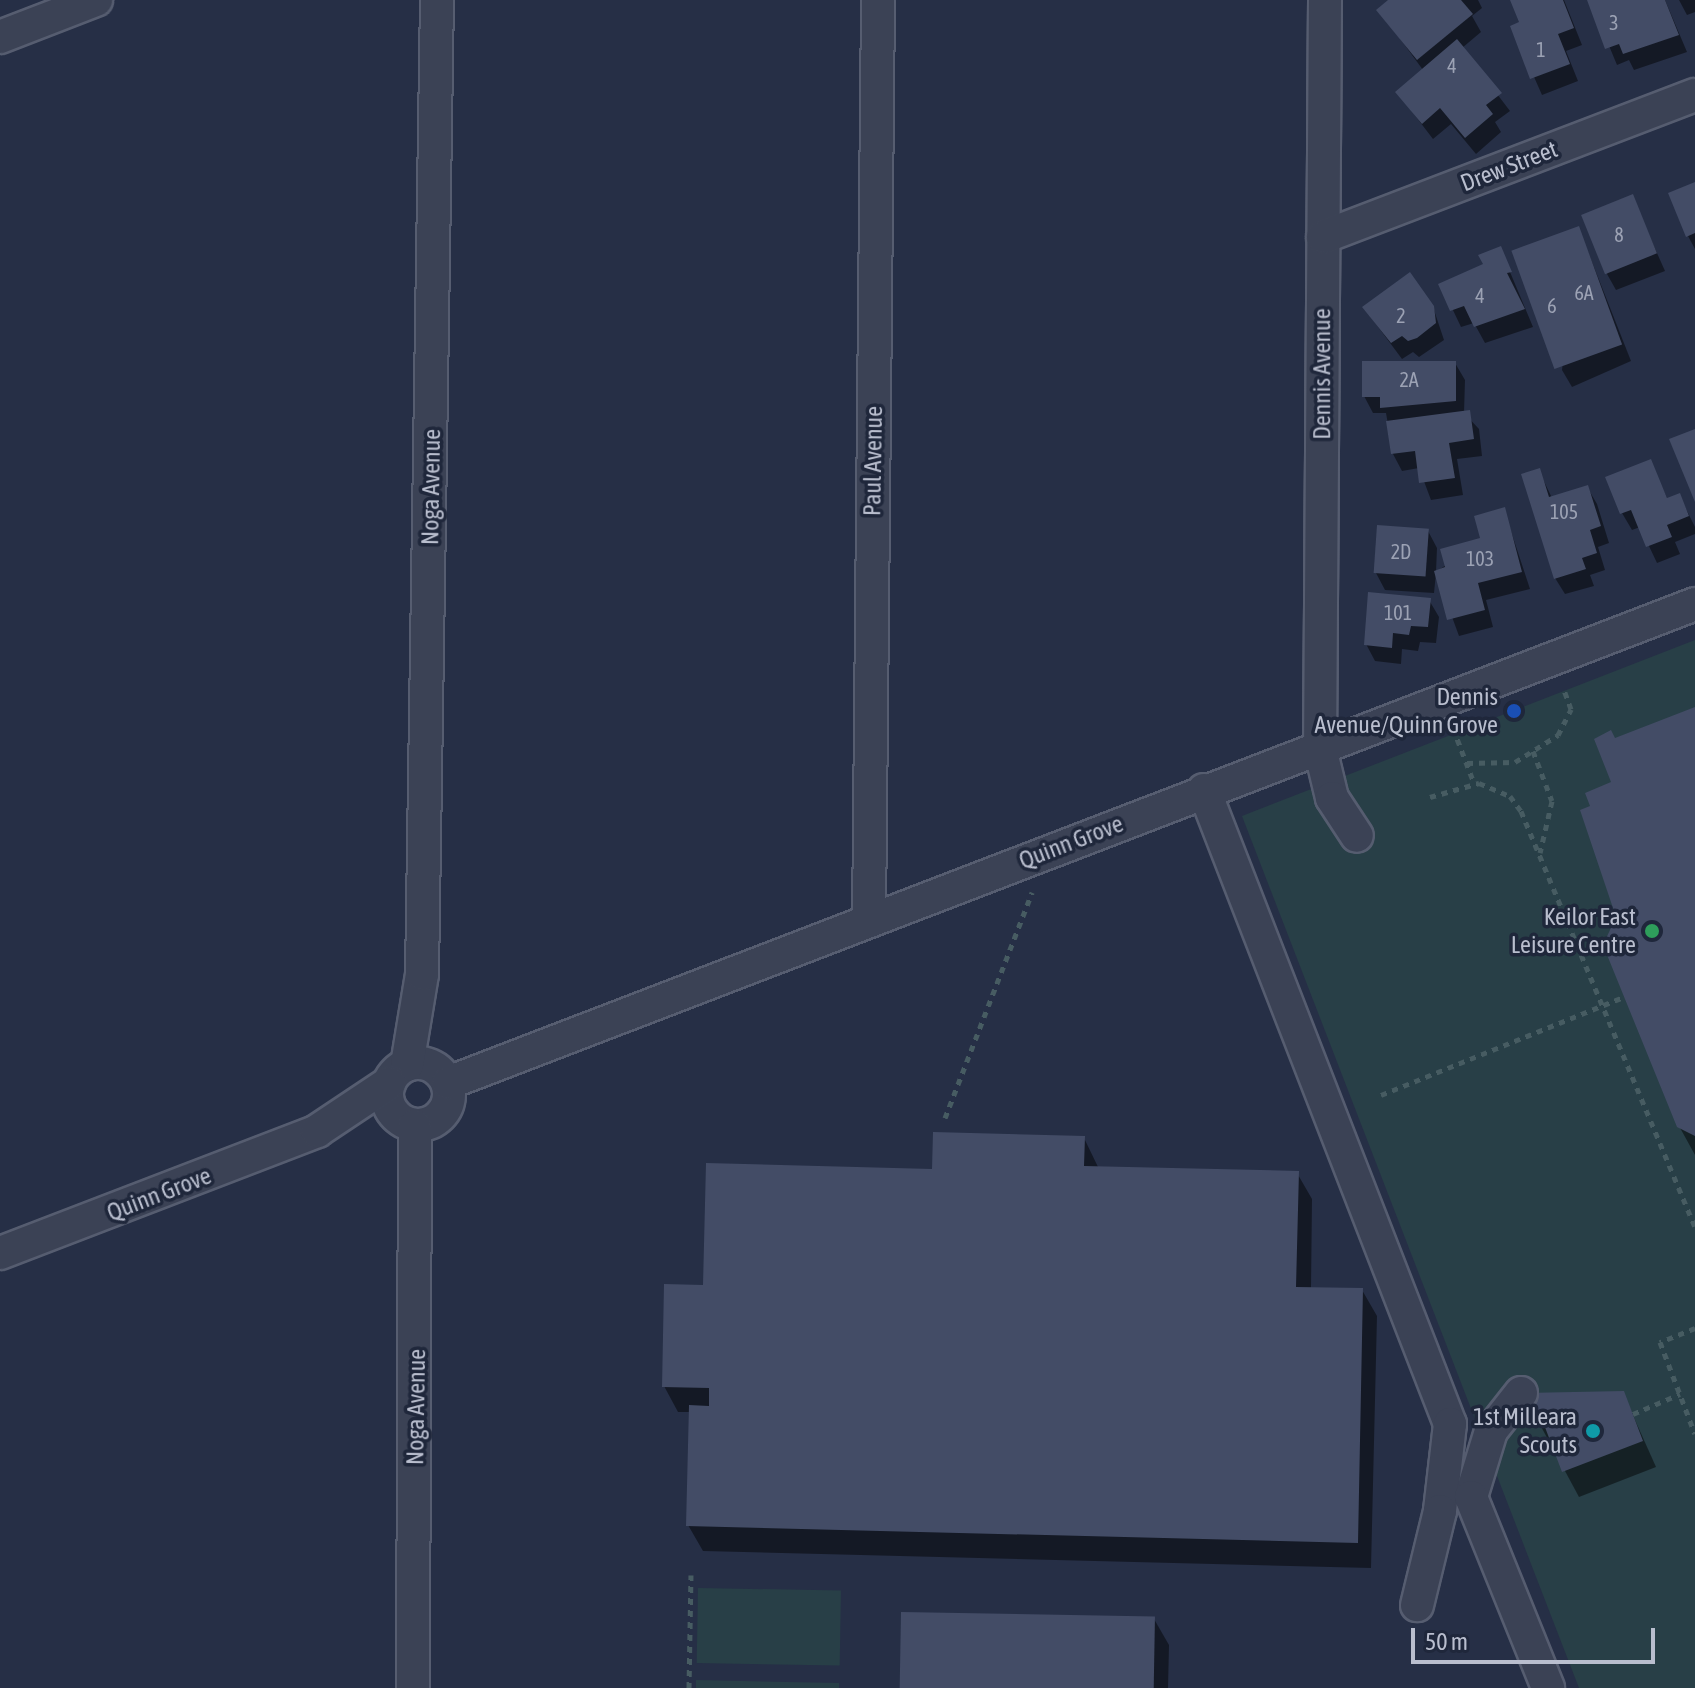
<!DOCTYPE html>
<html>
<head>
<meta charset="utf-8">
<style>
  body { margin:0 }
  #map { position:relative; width:1695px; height:1688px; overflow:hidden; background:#262f46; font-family:"Asap Condensed",sans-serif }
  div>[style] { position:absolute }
  .green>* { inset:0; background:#283f47; transform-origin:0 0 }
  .shadow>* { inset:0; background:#0007 }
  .building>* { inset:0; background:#434c66; transform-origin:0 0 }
  .path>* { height:5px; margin-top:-2.5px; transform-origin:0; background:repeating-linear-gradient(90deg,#475c62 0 6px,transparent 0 12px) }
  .roads { filter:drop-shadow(2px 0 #565d70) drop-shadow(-2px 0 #565d70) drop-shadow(0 2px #565d70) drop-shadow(0 -2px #565d70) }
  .minor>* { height:32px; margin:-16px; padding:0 16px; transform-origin:16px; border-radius:16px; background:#3b4255 }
  .minor>.ring { margin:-16px; padding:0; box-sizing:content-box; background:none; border:32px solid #3b4255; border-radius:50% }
  .dots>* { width:22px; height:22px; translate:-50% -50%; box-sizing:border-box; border:4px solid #1f273b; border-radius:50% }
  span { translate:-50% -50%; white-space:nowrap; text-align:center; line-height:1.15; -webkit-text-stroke:7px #1f273b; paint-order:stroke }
  .number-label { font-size:20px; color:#9ca2b4 }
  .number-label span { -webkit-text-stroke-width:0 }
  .street-label { font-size:24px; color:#b9bece }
  .poi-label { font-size:24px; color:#b9bece }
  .right { translate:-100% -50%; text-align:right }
  .scale { position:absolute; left:1411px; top:1628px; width:244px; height:36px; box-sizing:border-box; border:4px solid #b9bece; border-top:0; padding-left:10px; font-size:24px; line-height:28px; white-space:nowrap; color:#b9bece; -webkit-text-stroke:6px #1f273b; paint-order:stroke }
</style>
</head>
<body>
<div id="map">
  <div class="green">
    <div style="clip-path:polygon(1695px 640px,1695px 1688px,1579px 1688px,1242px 816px)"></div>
    <div style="left:698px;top:1588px;width:143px;height:75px;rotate:1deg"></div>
    <div style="clip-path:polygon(696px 1680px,839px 1683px,839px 1688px,696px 1688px)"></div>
  </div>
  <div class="shadow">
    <div style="clip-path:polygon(1391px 0,1478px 0,1482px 8px,1472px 16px,1481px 32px,1462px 48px,1510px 111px,1495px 122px,1501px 132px,1476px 154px,1451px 124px,1433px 139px,1397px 92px,1423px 70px,1379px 10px)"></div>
    <div style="clip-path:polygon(1512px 0,1564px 0,1582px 45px,1566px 51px,1578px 81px,1542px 95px,1512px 27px,1521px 23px)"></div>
    <div style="clip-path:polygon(1590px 0,1665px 0,1687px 52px,1634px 70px,1629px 60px,1617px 65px)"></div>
    <div style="clip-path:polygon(1679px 0,1695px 0,1695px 12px,1687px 15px)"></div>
    <div style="clip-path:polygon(1695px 185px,1695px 249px,1688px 236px)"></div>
    <div style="clip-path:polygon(1632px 197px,1665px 271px,1616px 290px,1607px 274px)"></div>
    <div style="clip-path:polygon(1579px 229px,1631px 361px,1572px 387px,1562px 370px)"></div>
    <div style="clip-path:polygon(1500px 248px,1533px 327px,1485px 343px,1474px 323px,1461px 327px,1441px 285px,1486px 265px)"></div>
    <div style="clip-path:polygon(1433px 307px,1444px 340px,1419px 357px,1413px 352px,1402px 359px,1364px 308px)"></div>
    <div style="clip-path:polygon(1455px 363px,1465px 380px,1464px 413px,1479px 429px,1482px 456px,1457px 459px,1463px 495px,1431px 500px,1419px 468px,1402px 471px,1393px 454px,1386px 413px,1373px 413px,1364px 396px)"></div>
    <div style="clip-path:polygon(1650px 462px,1668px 500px,1679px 495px,1695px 527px,1695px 534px,1675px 542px,1680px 554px,1657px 563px,1640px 527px,1632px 530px,1622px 513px)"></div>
    <div style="clip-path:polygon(1539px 471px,1552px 498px,1587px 487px,1597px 504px,1609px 543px,1598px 547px,1605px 570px,1590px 575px,1594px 586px,1565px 594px,1555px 578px)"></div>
    <div style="clip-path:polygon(1504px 510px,1530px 589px,1486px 600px,1493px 627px,1459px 636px,1436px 573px,1434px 593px,1385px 590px,1376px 573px,1428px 531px,1437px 548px,1436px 572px,1482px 540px)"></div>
    <div style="clip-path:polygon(1429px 600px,1439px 617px,1436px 643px,1420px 642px,1418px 651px,1402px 649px,1401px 664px,1375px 661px,1366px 644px)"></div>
    <div style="clip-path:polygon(1695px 709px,1695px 1155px,1679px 1126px,1592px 807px,1614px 783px,1615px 740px)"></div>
    <div style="clip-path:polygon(1084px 1138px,1099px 1169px,1297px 1173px,1312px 1199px,1311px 1289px,1362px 1290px,1377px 1316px,1371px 1568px,703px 1551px,688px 1525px,691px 1412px,678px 1412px,664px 1386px,705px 1288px,934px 1171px)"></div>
    <div style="clip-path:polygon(1623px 1393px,1656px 1467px,1579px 1497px,1524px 1395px)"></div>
    <div style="clip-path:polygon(1154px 1619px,1169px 1645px,1168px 1688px,902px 1688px)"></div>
  </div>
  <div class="building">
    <div style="clip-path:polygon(1388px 0,1461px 0,1473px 14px,1417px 60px,1376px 10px)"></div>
    <div style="clip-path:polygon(1510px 0,1563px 0,1574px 28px,1558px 34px,1570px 64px,1530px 79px,1510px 26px,1519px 22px)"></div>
    <div style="clip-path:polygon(1587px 0,1665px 0,1679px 35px,1623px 54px,1619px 44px,1605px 49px)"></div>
    <div style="clip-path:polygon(1457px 39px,1502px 93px,1486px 105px,1493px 114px,1465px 138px,1440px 108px,1422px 124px,1395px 92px)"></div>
    <div style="clip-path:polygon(1695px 182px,1695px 233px,1686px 237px,1668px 193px)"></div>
    <div style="left:1633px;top:194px;width:64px;height:56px;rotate:68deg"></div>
    <div style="left:1579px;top:226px;width:126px;height:72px;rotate:70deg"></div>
    <div style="clip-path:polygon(1501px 246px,1512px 272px,1507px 273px,1525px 309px,1474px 327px,1464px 306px,1450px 311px,1438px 284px,1483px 264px,1478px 255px)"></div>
    <div style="clip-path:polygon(1410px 272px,1434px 306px,1436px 323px,1417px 338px,1408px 341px,1402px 336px,1391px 343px,1362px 307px)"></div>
    <div style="clip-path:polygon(1362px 361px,1456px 361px,1456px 401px,1380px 408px,1380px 397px,1362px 397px)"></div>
    <div style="clip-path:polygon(1470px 410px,1474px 439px,1449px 443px,1455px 478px,1419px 483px,1415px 451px,1391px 454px,1386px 421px)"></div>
    <div style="clip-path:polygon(1695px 429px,1695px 502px,1669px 439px)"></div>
    <div style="clip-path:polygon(1651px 459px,1667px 498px,1680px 493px,1689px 516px,1667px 525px,1672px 537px,1646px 547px,1631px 510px,1620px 514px,1605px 477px)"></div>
    <div style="clip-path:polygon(1540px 468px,1549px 497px,1588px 485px,1601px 526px,1590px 530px,1597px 553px,1582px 558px,1586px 569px,1554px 579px,1521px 474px)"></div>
    <div style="clip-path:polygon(1505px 507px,1522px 572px,1478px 583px,1485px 610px,1447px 620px,1434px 571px,1445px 567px,1440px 549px,1480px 538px,1474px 516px)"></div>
    <div style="left:1377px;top:525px;width:52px;height:48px;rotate:4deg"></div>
    <div style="clip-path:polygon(1368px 592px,1431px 598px,1428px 627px,1411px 626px,1409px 635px,1393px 633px,1392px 648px,1364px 645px)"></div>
    <div style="clip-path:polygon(1695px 707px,1695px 1136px,1677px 1127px,1603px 945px,1616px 917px,1580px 810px,1590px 806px,1585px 793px,1611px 782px,1594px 739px,1611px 730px,1615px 738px)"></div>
    <div style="clip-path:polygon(933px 1132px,1085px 1136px,1084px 1166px,1299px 1171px,1296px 1287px,1363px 1288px,1358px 1543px,686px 1526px,689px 1405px,709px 1406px,709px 1388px,662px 1387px,664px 1284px,703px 1285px,706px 1163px,932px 1169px)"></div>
    <div style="clip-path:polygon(1624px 1391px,1643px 1441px,1562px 1472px,1543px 1422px,1521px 1393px)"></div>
    <div style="left:901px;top:1612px;width:254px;height:76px;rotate:1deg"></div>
  </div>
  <div class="path">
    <div style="left:1453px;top:728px;width:59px;rotate:69.1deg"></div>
    <div style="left:1533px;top:751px;width:53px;rotate:69.2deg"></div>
    <div style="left:1552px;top:801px;width:53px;rotate:103deg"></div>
    <div style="left:1467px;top:763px;width:48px;rotate:-1.2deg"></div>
    <div style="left:1515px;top:762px;width:51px;rotate:-32.1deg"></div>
    <div style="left:1558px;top:735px;width:29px;rotate:-63deg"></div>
    <div style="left:1571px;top:709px;width:23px;rotate:-110deg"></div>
    <div style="left:1430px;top:797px;width:51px;rotate:-15.9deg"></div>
    <div style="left:1479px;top:783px;width:34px;rotate:23deg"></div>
    <div style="left:1510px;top:796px;width:19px;rotate:54deg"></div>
    <div style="left:1521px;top:811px;width:450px;rotate:67.3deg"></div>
    <div style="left:1381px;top:1095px;width:262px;rotate:-22deg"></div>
    <div style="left:945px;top:1118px;width:242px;rotate:-68.9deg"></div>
    <div style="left:1695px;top:1328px;width:38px;rotate:158deg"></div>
    <div style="left:1660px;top:1342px;width:98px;rotate:69.2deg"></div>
    <div style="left:1633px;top:1414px;width:51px;rotate:-23.1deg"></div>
    <div style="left:689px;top:1688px;width:113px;rotate:-89deg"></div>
  </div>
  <div class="roads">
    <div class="minor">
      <div style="left:1325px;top:0;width:748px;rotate:90.38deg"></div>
      <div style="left:1320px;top:748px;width:51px;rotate:76.5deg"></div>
      <div style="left:1332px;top:798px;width:45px;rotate:56.7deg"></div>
      <div style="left:0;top:37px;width:103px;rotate:-21.1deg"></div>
      <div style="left:1323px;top:237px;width:398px;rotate:-20.9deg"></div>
      <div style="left:1204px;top:790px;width:680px;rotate:68.79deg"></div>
      <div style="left:1450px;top:1424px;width:88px;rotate:96.6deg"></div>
      <div style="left:1440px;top:1511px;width:97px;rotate:103.7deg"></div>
      <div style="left:869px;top:921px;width:921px;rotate:-89.44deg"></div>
      <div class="ring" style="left:387px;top:1063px;width:30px;height:30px"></div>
      <div style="left:407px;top:1065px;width:92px;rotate:-80.6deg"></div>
      <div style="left:422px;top:974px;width:974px;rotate:-89.12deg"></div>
      <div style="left:448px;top:1083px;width:1336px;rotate:-21.01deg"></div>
      <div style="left:0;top:1253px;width:340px;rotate:-21deg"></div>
      <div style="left:317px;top:1131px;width:87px;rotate:-33.7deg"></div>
      <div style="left:1521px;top:1393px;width:48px;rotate:128.3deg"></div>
      <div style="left:1491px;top:1431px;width:69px;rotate:106.9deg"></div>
      <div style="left:1471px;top:1497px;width:206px;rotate:68deg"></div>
      <div style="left:413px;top:1688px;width:562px;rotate:-89.8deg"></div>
    </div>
  </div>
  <div class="dots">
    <div style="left:1514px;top:711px;background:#1a4fb4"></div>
    <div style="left:1652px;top:931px;background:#2e9e5b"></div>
    <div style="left:1593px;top:1431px;background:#0f9aa8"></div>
  </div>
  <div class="number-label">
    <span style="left:1614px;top:22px">3</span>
    <span style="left:1541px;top:49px">1</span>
    <span style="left:1452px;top:65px">4</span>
    <span style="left:1619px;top:234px">8</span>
    <span style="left:1584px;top:292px">6A</span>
    <span style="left:1480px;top:295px">4</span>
    <span style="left:1552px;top:305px">6</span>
    <span style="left:1401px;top:315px">2</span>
    <span style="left:1409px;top:379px">2A</span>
    <span style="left:1564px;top:511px">105</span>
    <span style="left:1401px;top:551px">2D</span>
    <span style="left:1480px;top:558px">103</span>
    <span style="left:1398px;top:612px">101</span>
  </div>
  <div class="street-label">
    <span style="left:1509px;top:166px;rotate:-21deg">Drew Street</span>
    <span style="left:1322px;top:374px;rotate:-90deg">Dennis Avenue</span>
    <span style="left:873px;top:461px;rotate:-89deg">Paul Avenue</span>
    <span style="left:431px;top:487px;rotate:-89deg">Noga Avenue</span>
    <span style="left:1071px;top:842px;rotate:-21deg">Quinn Grove</span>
    <span style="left:159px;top:1194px;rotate:-21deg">Quinn Grove</span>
    <span style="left:416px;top:1407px;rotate:-89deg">Noga Avenue</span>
  </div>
  <div class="poi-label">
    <span class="right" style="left:1498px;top:711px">Dennis<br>Avenue/Quinn Grove</span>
    <span class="right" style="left:1636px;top:931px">Keilor East<br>Leisure Centre</span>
    <span class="right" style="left:1577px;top:1431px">1st Milleara<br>Scouts</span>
  </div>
  <div class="scale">50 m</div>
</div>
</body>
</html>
